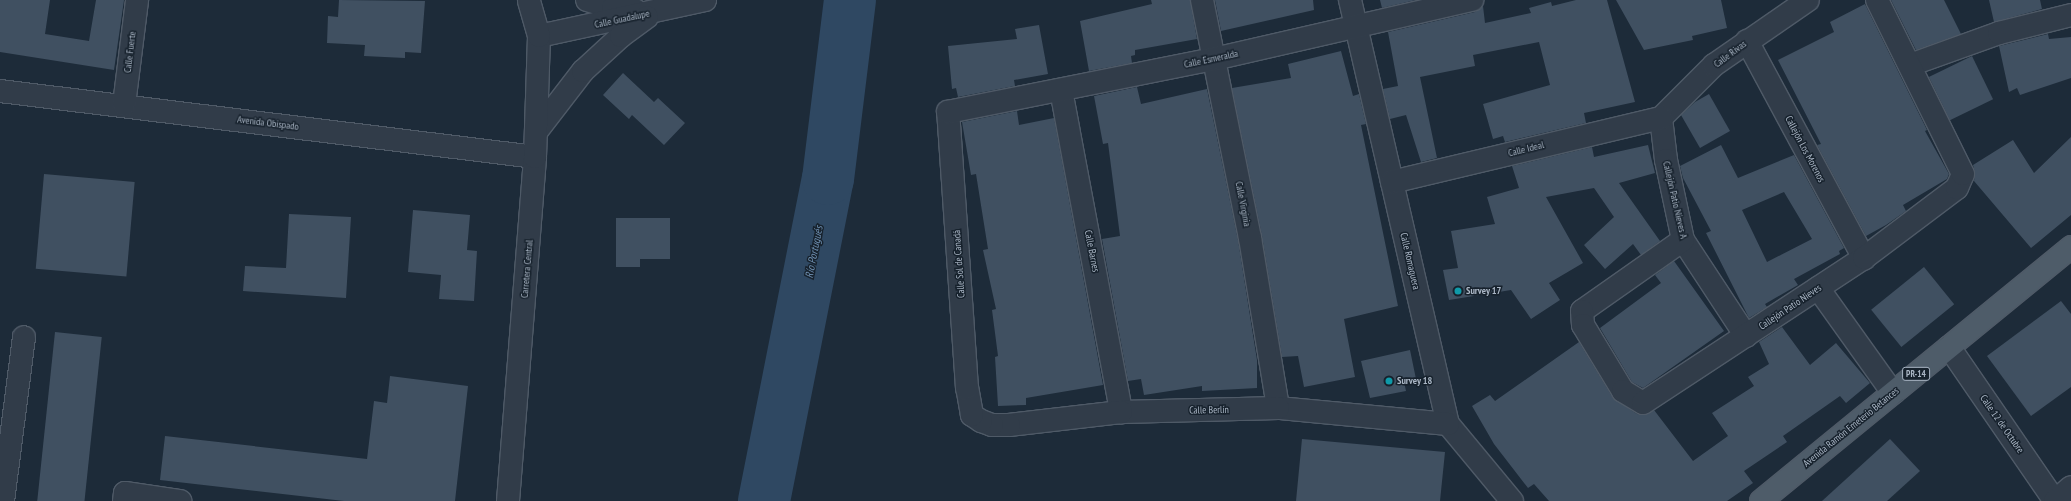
<!DOCTYPE html>
<html>
<head>
<meta charset="utf-8">
<style>
  body { margin:0 }
  #map { position:relative; width:2071px; height:501px; overflow:hidden; background:#1d2b39; font-family:"PT Sans Narrow",sans-serif }
  div>[style] { position:absolute }
  .river>* { height:52px; margin:-26px; padding:0 26px; transform-origin:26px; border-radius:26px; background:#2f4862 }
  .building>* { inset:0; background:#405061; transform-origin:0 0 }
  .roads { filter:drop-shadow(1px 0 #4f5a67) drop-shadow(-1px 0 #4f5a67) drop-shadow(0 1px #4f5a67) drop-shadow(0 -1px #4f5a67) }
  .minor>* { height:22px; margin:-11px; padding:0 11px; transform-origin:11px; border-radius:11px; background:#313c49 }
  .major>* { height:22px; margin:-11px; padding:0 11px; transform-origin:11px; border-radius:11px; background:#4e5c69 }
  .dots>* { width:11px; height:11px; translate:-50% -50%; box-sizing:border-box; border:2px solid #17222d; border-radius:50% }
  span { translate:-50% -50%; white-space:nowrap; text-align:center; line-height:1.15; -webkit-text-stroke:3px #17222d; paint-order:stroke }
  .shield-label span { padding:1px 3px; background:#17222d; border:1px solid; border-radius:3px; -webkit-text-stroke-width:0 }
  .shield-label { font-size:9px; color:#abb7c6; font-weight:700 }
  .street-label { font-size:10px; color:#abb7c6 }
  .poi-label { font-size:10px; color:#abb7c6; font-weight:700 }
  .left { translate:0 -50%; text-align:left }
  .water-label { font-size:11px; color:#6f90b2; font-style:italic }
</style>
</head>
<body>
<div id="map">
  <div class="river">
    <div style="left:764px;top:501px;width:328px;rotate:-78.8deg"></div>
    <div style="left:828px;top:179px;width:180px;rotate:-83deg"></div>
  </div>
  <div class="building">
    <div style="clip-path:polygon(0 0,50px 0,45px 34px,89px 41px,96px 0,124px 0,114px 70px,0 52px)"></div>
    <div style="clip-path:polygon(339px 0,425px 1px,421px 53px,405px 52px,405px 58px,364px 56px,365px 45px,327px 43px,328px 16px,338px 17px)"></div>
    <div style="clip-path:polygon(1151px 0,1190px 0,1197px 39px,1135px 50px,1135px 55px,1131px 56px,1132px 63px,1089px 71px,1080px 21px,1152px 4px)"></div>
    <div style="clip-path:polygon(1215px 0,1313px 0,1314px 10px,1221px 31px)"></div>
    <div style="clip-path:polygon(1380px 0,1416px 0,1382px 8px)"></div>
    <div style="clip-path:polygon(1576px 0,1607px 0,1635px 102px,1584px 113px,1586px 123px,1505px 142px,1503px 136px,1493px 139px,1483px 104px,1550px 85px,1539px 42px,1473px 55px,1475px 66px,1420px 77px,1437px 158px,1421px 162px,1406px 115px,1390px 119px,1383px 89px,1398px 86px,1388px 32px,1475px 12px,1483px 6px,1485px 23px,1531px 13px,1529px 8px,1551px 2px,1552px 6px)"></div>
    <div style="clip-path:polygon(1616px 0,1721px 0,1727px 28px,1692px 36px,1693px 40px,1644px 50px)"></div>
    <div style="clip-path:polygon(1891px 0,1944px 0,1961px 34px,1916px 50px)"></div>
    <div style="clip-path:polygon(1989px 0,2040px 0,2042px 9px,1994px 22px)"></div>
    <div style="clip-path:polygon(1865px 4px,1927px 130px,1925px 131px,1949px 174px,1947px 179px,1903px 205px,1906px 211px,1886px 225px,1866px 236px,1817px 145px,1821px 144px,1778px 60px,1834px 32px,1830px 22px)"></div>
    <div style="clip-path:polygon(1039px 25px,1048px 74px,1014px 80px,1015px 86px,958px 97px,956px 88px,952px 89px,948px 46px,1017px 39px,1015px 29px)"></div>
    <div style="clip-path:polygon(2048px 34px,2049px 39px,2071px 37px,2071px 78px,2020px 95px,2017px 88px,2009px 92px,1999px 46px)"></div>
    <div style="clip-path:polygon(1341px 51px,1353px 96px,1359px 94px,1366px 124px,1361px 125px,1398px 306px,1344px 319px,1355px 377px,1304px 387px,1298px 356px,1282px 357px,1262px 236px,1232px 88px,1291px 78px,1288px 64px)"></div>
    <div style="left:1972px;top:56px;width:48px;height:48px;rotate:64deg"></div>
    <div style="clip-path:polygon(623px 73px,654px 102px,658px 98px,685px 123px,664px 145px,632px 115px,629px 119px,603px 95px)"></div>
    <div style="clip-path:polygon(1137px 87px,1141px 104px,1207px 89px,1238px 240px,1257px 360px,1257px 388px,1202px 391px,1202px 386px,1144px 395px,1141px 379px,1128px 381px,1102px 239px,1120px 236px,1108px 143px,1103px 144px,1094px 96px)"></div>
    <div style="clip-path:polygon(1709px 94px,1730px 131px,1700px 148px,1681px 115px,1695px 102px)"></div>
    <div style="clip-path:polygon(1017px 111px,1019px 125px,1054px 118px,1103px 385px,1026px 398px,1026px 405px,998px 406px,995px 357px,998px 356px,992px 310px,996px 309px,983px 250px,988px 249px,976px 174px,971px 175px,962px 122px)"></div>
    <div style="clip-path:polygon(2071px 137px,2071px 215px,2031px 248px,1974px 181px,1975px 173px,1973px 165px,2013px 140px,2034px 173px)"></div>
    <div style="clip-path:polygon(1648px 145px,1655px 173px,1619px 183px,1660px 241px,1641px 255px,1633px 244px,1605px 269px,1584px 245px,1614px 217px,1594px 188px,1546px 197px,1583px 263px,1549px 283px,1560px 300px,1531px 319px,1511px 290px,1449px 300px,1443px 270px,1458px 268px,1451px 231px,1495px 224px,1487px 197px,1519px 188px,1512px 166px,1592px 147px,1594px 157px)"></div>
    <div style="clip-path:polygon(evenodd,1721px 145px,1738px 178px,1794px 155px,1844px 248px,1839px 251px,1840px 254px,1794px 279px,1798px 285px,1765px 304px,1767px 307px,1749px 318px,1706px 233px,1711px 231px,1683px 178px,1680px 166px,1721px 145px,1784px 192px,1812px 239px,1767px 262px,1742px 210px,1784px 192px)"></div>
    <div style="left:44px;top:174px;width:91px;height:95px;rotate:5deg"></div>
    <div style="clip-path:polygon(413px 210px,470px 215px,467px 250px,477px 251px,474px 301px,439px 299px,441px 275px,408px 272px)"></div>
    <div style="clip-path:polygon(289px 214px,351px 217px,346px 298px,243px 291px,245px 266px,286px 268px)"></div>
    <div style="clip-path:polygon(616px 218px,670px 218px,670px 259px,640px 259px,640px 267px,616px 267px)"></div>
    <div style="clip-path:polygon(1674px 261px,1724px 331px,1643px 388px,1632px 382px,1600px 328px,1661px 283px,1655px 275px)"></div>
    <div style="left:1924px;top:267px;width:48px;height:68px;rotate:51deg"></div>
    <div style="clip-path:polygon(2061px 301px,2071px 314px,2071px 387px,2031px 416px,1987px 356px)"></div>
    <div style="clip-path:polygon(1782px 327px,1810px 365px,1836px 343px,1870px 383px,1846px 403px,1840px 396px,1783px 436px,1787px 442px,1744px 471px,1753px 483px,1727px 501px,1549px 501px,1534px 484px,1528px 488px,1494px 444px,1472px 406px,1490px 395px,1495px 401px,1579px 342px,1613px 398px,1637px 414px,1644px 415px,1654px 410px,1693px 461px,1728px 436px,1712px 413px,1754px 386px,1748px 377px,1769px 364px,1759px 342px)"></div>
    <div style="left:55px;top:332px;width:47px;height:170px;rotate:6deg"></div>
    <div style="clip-path:polygon(1410px 350px,1416px 379px,1404px 382px,1406px 391px,1370px 398px,1361px 361px)"></div>
    <div style="clip-path:polygon(390px 376px,468px 386px,455px 501px,344px 501px,160px 480px,165px 436px,367px 459px,374px 401px,387px 403px)"></div>
    <div style="clip-path:polygon(1302px 439px,1445px 452px,1440px 501px,1296px 501px)"></div>
    <div style="clip-path:polygon(1890px 439px,1920px 471px,1887px 501px,1822px 501px)"></div>
  </div>
  <div class="roads">
    <div class="minor">
      <div style="left:587px;top:0;width:27px;rotate:17deg"></div>
      <div style="left:613px;top:8px;width:22px;rotate:5deg"></div>
      <div style="left:1202px;top:0;width:243px;rotate:78.6deg"></div>
      <div style="left:1250px;top:238px;width:172px;rotate:80.6deg"></div>
      <div style="left:1350px;top:0;width:435px;rotate:77deg"></div>
      <div style="left:1448px;top:424px;width:100px;rotate:50.3deg"></div>
      <div style="left:539px;top:36px;width:170px;rotate:-12.2deg"></div>
      <div style="left:1747px;top:41px;width:247px;rotate:61.7deg"></div>
      <div style="left:1910px;top:65px;width:95px;rotate:-19.8deg"></div>
      <div style="left:1999px;top:33px;width:74px;rotate:-14deg"></div>
      <div style="left:1061px;top:90px;width:328px;rotate:79.4deg"></div>
      <div style="left:0;top:91px;width:539px;rotate:7.03deg"></div>
      <div style="left:124px;top:105px;width:106px;rotate:-82.9deg"></div>
      <div style="left:1661px;top:118px;width:42px;rotate:83.2deg"></div>
      <div style="left:1666px;top:160px;width:82px;rotate:78deg"></div>
      <div style="left:1683px;top:240px;width:115px;rotate:56.7deg"></div>
      <div style="left:1661px;top:118px;width:75px;rotate:-45deg"></div>
      <div style="left:1714px;top:65px;width:114px;rotate:-34.7deg"></div>
      <div style="left:536px;top:132px;width:77px;rotate:-52.4deg"></div>
      <div style="left:583px;top:71px;width:52px;rotate:-42.6deg"></div>
      <div style="left:621px;top:36px;width:32px;rotate:-36deg"></div>
      <div style="left:1392px;top:182px;width:277px;rotate:-13.4deg"></div>
      <div style="left:1683px;top:240px;width:123px;rotate:144.9deg"></div>
      <div style="left:1582px;top:311px;width:14px;rotate:86deg"></div>
      <div style="left:1583px;top:325px;width:77px;rotate:58.8deg"></div>
      <div style="left:1623px;top:391px;width:23px;rotate:31deg"></div>
      <div style="left:1643px;top:403px;width:264px;rotate:-33.3deg"></div>
      <div style="left:1864px;top:258px;width:116px;rotate:-37deg"></div>
      <div style="left:1957px;top:188px;width:15px;rotate:-67deg"></div>
      <div style="left:1963px;top:174px;width:194px;rotate:-116.3deg"></div>
      <div style="left:1818px;top:288px;width:129px;rotate:54.5deg"></div>
      <div style="left:1949px;top:347px;width:187px;rotate:55.5deg"></div>
      <div style="left:1448px;top:424px;width:171px;rotate:-174.6deg"></div>
      <div style="left:1278px;top:408px;width:157px;rotate:178.5deg"></div>
      <div style="left:1121px;top:412px;width:113px;rotate:173.4deg"></div>
      <div style="left:1009px;top:425px;width:17px;rotate:180deg"></div>
      <div style="left:992px;top:425px;width:12px;rotate:-160deg"></div>
      <div style="left:981px;top:421px;width:11px;rotate:-146deg"></div>
      <div style="left:972px;top:415px;width:27px;rotate:-100deg"></div>
      <div style="left:967px;top:388px;width:277px;rotate:-93.9deg"></div>
      <div style="left:948px;top:112px;width:271px;rotate:-11.3deg"></div>
      <div style="left:1214px;top:59px;width:265px;rotate:-12.9deg"></div>
      <div style="left:3px;top:501px;width:165px;rotate:-82.7deg"></div>
      <div style="left:124px;top:501px;width:8px;rotate:-83deg"></div>
      <div style="left:125px;top:493px;width:56px;rotate:8.3deg"></div>
      <div style="left:508px;top:501px;width:345px;rotate:-85.5deg"></div>
      <div style="left:535px;top:157px;width:121px;rotate:-88.1deg"></div>
      <div style="left:539px;top:36px;width:37px;rotate:-106deg"></div>
      <div style="left:2055px;top:501px;width:21px;rotate:-41deg"></div>
    </div>
    <div class="major">
      <div style="left:1761px;top:501px;width:401px;rotate:-39.3deg"></div>
    </div>
  </div>
  <div class="dots">
    <div style="left:1458px;top:291px;background:#0f9aa8"></div>
    <div style="left:1389px;top:381px;background:#0f9aa8"></div>
  </div>
  <div class="shield-label">
    <span style="left:1916px;top:374px">PR-14</span>
  </div>
  <div class="street-label">
    <span style="left:622px;top:19px;rotate:-12deg">Calle Guadalupe</span>
    <span style="left:130px;top:52px;rotate:-83deg">Calle Fuerte</span>
    <span style="left:1730px;top:54px;rotate:-37deg">Calle Rivas</span>
    <span style="left:1211px;top:59px;rotate:-12deg">Calle Esmeralda</span>
    <span style="left:268px;top:123px;rotate:7deg">Avenida Obispado</span>
    <span style="left:1526px;top:149px;rotate:-14deg">Calle Ideal</span>
    <span style="left:1805px;top:149px;rotate:62deg">Callejón Los Morenos</span>
    <span style="left:1675px;top:200px;rotate:77deg">Callejón Patio Nieves A</span>
    <span style="left:1243px;top:204px;rotate:79deg">Calle Virginia</span>
    <span style="left:1092px;top:251px;rotate:79deg">Calle Barnes</span>
    <span style="left:1410px;top:261px;rotate:77deg">Calle Romaguera</span>
    <span style="left:959px;top:264px;rotate:-94deg">Calle Sol de Canadá</span>
    <span style="left:527px;top:269px;rotate:-85deg">Carretera Central</span>
    <span style="left:1790px;top:307px;rotate:-34deg">Callejón Patio Nieves</span>
    <span style="left:1209px;top:410px;rotate:-1deg">Calle Berlín</span>
    <span style="left:2002px;top:424px;rotate:55deg">Calle 12 de Octubre</span>
    <span style="left:1851px;top:427px;rotate:-39deg">Avenida Ramón Emeterio Betances</span>
  </div>
  <div class="poi-label">
    <span class="left" style="left:1466px;top:291px">Survey 17</span>
    <span class="left" style="left:1397px;top:381px">Survey 18</span>
  </div>
  <div class="water-label">
    <span style="left:814px;top:252px;rotate:-79deg">Río Portugués</span>
  </div>
</div>
</body>
</html>
